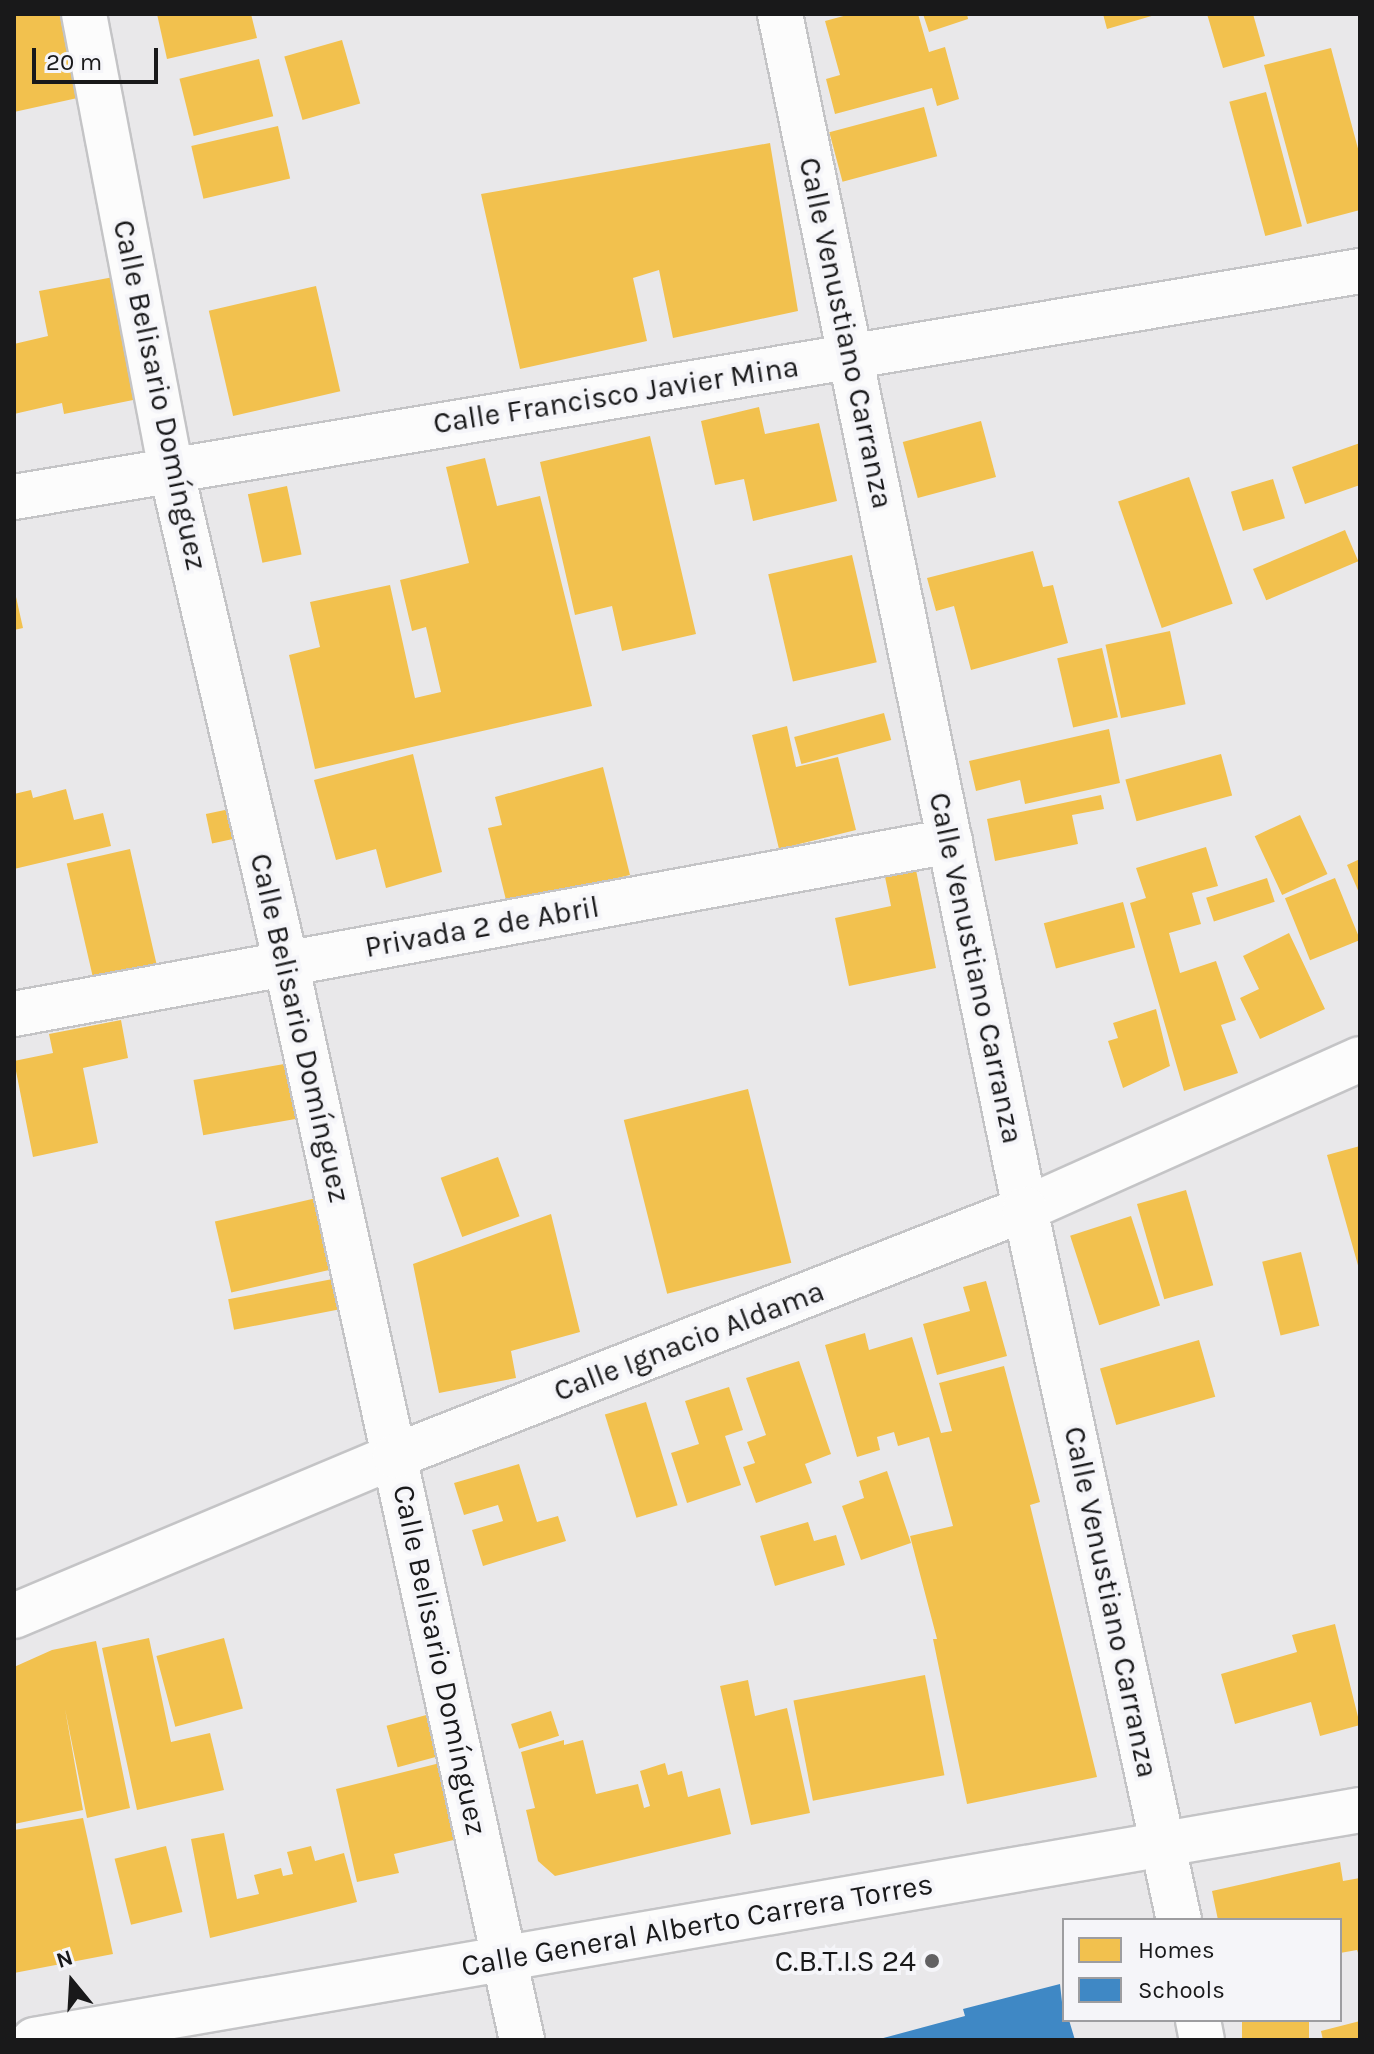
<!DOCTYPE html>
<html>
<head>
<meta charset="utf-8">
<style>
  body { margin:0 }
  #map { position:relative; width:1374px; height:2054px; overflow:hidden; background:#e9e8ea; font-family:Karla,sans-serif }
  div>[style] { position:absolute }
  .homes>* { inset:0; background:#f2c14e; transform-origin:0 0 }
  .schools>* { inset:0; background:#3f88c5 }
  .roads { filter:drop-shadow(2px 0 #c4c4c6) drop-shadow(-2px 0 #c4c4c6) drop-shadow(0 2px #c4c4c6) drop-shadow(0 -2px #c4c4c6) }
  .minor>* { height:44px; margin:-22px; padding:0 22px; transform-origin:22px; border-radius:22px; background:#fcfcfc }
  .tertiary>* { height:44px; margin:-22px; padding:0 22px; transform-origin:22px; border-radius:22px; background:#fcfcfc }
  .secondary>* { height:44px; margin:-22px; padding:0 22px; transform-origin:22px; border-radius:22px; background:#fcfcfc }
  .dots>* { width:22px; height:22px; translate:-50% -50%; box-sizing:border-box; border:4px solid #f5f5f9; border-radius:50% }
  span { translate:-50% -50%; white-space:nowrap; text-align:center; line-height:1.15; -webkit-text-stroke:8px #f5f5f9; paint-order:stroke }
  .street-label { font-size:30px; color:#19191a }
  .poi-label { font-size:30px; color:#19191a }
  .right { translate:-100% -50%; text-align:right }
  .frame { position:absolute; inset:0; border:16px solid #19191a; pointer-events:none }
  .legend { position:absolute; left:1062px; top:1918px; width:280px; height:104px; box-sizing:border-box; background:#f5f5f9; border:2px solid #9d9da0; margin:0; padding:10px 14px; list-style:none; font-size:24px; color:#19191a }
  .legend li { display:flex; align-items:center; gap:16px; height:40px }
  .legend b { width:40px; border:2px solid #9d9da0 }
  .north { position:absolute; left:32px; top:1942px; width:80px; height:80px; -webkit-text-stroke:6px #f5f5f9; paint-order:stroke; rotate:342deg; font-size:22px; font-weight:700; line-height:32px; text-align:center; color:#19191a }
  .north::after { content:''; display:block; margin:auto; width:28px; height:36px; background:#19191a; clip-path:polygon(50% 0,100% 100%,50% 72%,0 100%) }
  .scale { position:absolute; left:32px; top:48px; width:126px; height:36px; box-sizing:border-box; border:4px solid #19191a; border-top:0; padding-left:10px; font-size:24px; line-height:28px; white-space:nowrap; color:#19191a; -webkit-text-stroke:6px #f5f5f9; paint-order:stroke }
</style>
</head>
<body>
<div id="map">
  <div class="homes">
    <div style="clip-path:polygon(14px 14px,64px 14px,82px 97px,14px 112px)"></div>
    <div style="clip-path:polygon(157px 14px,251px 14px,257px 38px,167px 59px)"></div>
    <div style="clip-path:polygon(851px 14px,918px 14px,929px 52px,945px 47px,959px 99px,937px 106px,932px 88px,835px 114px,826px 79px,840px 75px,825px 21px)"></div>
    <div style="clip-path:polygon(923px 14px,967px 14px,968px 19px,929px 32px)"></div>
    <div style="clip-path:polygon(1103px 14px,1155px 14px,1155px 15px,1107px 29px)"></div>
    <div style="clip-path:polygon(1207px 14px,1253px 14px,1265px 56px,1223px 68px)"></div>
    <div style="left:342px;top:40px;width:66px;height:60px;rotate:74deg"></div>
    <div style="clip-path:polygon(1331px 48px,1360px 156px,1360px 210px,1307px 224px,1264px 65px)"></div>
    <div style="left:259px;top:59px;width:59px;height:82px;rotate:76deg"></div>
    <div style="left:1266px;top:92px;width:139px;height:38px;rotate:75deg"></div>
    <div style="left:924px;top:107px;width:51px;height:98px;rotate:75deg"></div>
    <div style="left:278px;top:126px;width:54px;height:89px;rotate:77deg"></div>
    <div style="clip-path:polygon(770px 143px,798px 311px,673px 338px,659px 270px,633px 278px,647px 341px,520px 369px,481px 194px)"></div>
    <div style="clip-path:polygon(119px 276px,143px 398px,64px 414px,62px 403px,14px 414px,14px 344px,48px 336px,39px 291px)"></div>
    <div style="left:316px;top:286px;width:108px;height:110px;rotate:77deg"></div>
    <div style="clip-path:polygon(759px 407px,765px 434px,819px 423px,837px 501px,753px 521px,744px 479px,715px 485px,701px 421px)"></div>
    <div style="left:981px;top:421px;width:58px;height:81px;rotate:75deg"></div>
    <div style="clip-path:polygon(650px 436px,696px 634px,622px 651px,612px 606px,575px 615px,540px 462px)"></div>
    <div style="clip-path:polygon(1360px 443px,1360px 485px,1305px 504px,1292px 467px)"></div>
    <div style="clip-path:polygon(485px 458px,497px 506px,540px 496px,592px 706px,315px 769px,289px 655px,320px 647px,310px 602px,390px 585px,415px 698px,441px 692px,426px 627px,412px 631px,400px 580px,469px 563px,446px 467px)"></div>
    <div style="left:1189px;top:477px;width:134px;height:75px;rotate:71deg"></div>
    <div style="left:1273px;top:479px;width:41px;height:44px;rotate:73deg"></div>
    <div style="left:287px;top:486px;width:70px;height:40px;rotate:78deg"></div>
    <div style="left:1345px;top:530px;width:34px;height:100px;rotate:67deg"></div>
    <div style="clip-path:polygon(1033px 551px,1043px 587px,1053px 585px,1068px 643px,971px 670px,954px 606px,936px 611px,927px 578px)"></div>
    <div style="left:852px;top:555px;width:110px;height:86px;rotate:77deg"></div>
    <div style="clip-path:polygon(14px 588px,23px 628px,14px 630px)"></div>
    <div style="left:1170px;top:631px;width:75px;height:66px;rotate:78deg"></div>
    <div style="left:1102px;top:648px;width:71px;height:46px;rotate:77deg"></div>
    <div style="left:884px;top:713px;width:28px;height:93px;rotate:75deg"></div>
    <div style="clip-path:polygon(787px 726px,796px 767px,838px 757px,856px 830px,779px 849px,752px 735px)"></div>
    <div style="clip-path:polygon(1109px 729px,1120px 783px,1025px 804px,1020px 780px,976px 791px,969px 761px)"></div>
    <div style="clip-path:polygon(413px 754px,442px 872px,386px 888px,376px 849px,336px 860px,314px 780px)"></div>
    <div style="left:1221px;top:754px;width:43px;height:99px;rotate:75deg"></div>
    <div style="clip-path:polygon(603px 767px,630px 875px,507px 904px,488px 828px,502px 825px,495px 797px)"></div>
    <div style="clip-path:polygon(66px 789px,74px 820px,103px 813px,111px 846px,14px 869px,14px 794px,31px 790px,33px 798px)"></div>
    <div style="clip-path:polygon(1101px 795px,1104px 809px,1072px 815px,1078px 844px,995px 861px,987px 819px)"></div>
    <div style="left:244px;top:806px;width:30px;height:39px;rotate:78deg"></div>
    <div style="left:1300px;top:815px;width:65px;height:50px;rotate:65deg"></div>
    <div style="clip-path:polygon(1206px 847px,1218px 886px,1192px 893px,1201px 924px,1169px 933px,1180px 973px,1216px 961px,1236px 1020px,1221px 1025px,1238px 1073px,1184px 1091px,1130px 903px,1146px 898px,1136px 868px)"></div>
    <div style="left:130px;top:849px;width:118px;height:65px;rotate:77deg"></div>
    <div style="clip-path:polygon(1360px 859px,1360px 895px,1347px 865px)"></div>
    <div style="clip-path:polygon(916px 870px,936px 968px,849px 986px,835px 918px,891px 906px,885px 877px)"></div>
    <div style="left:1267px;top:878px;width:25px;height:64px;rotate:72deg"></div>
    <div style="left:1335px;top:878px;width:67px;height:54px;rotate:68deg"></div>
    <div style="left:1123px;top:902px;width:47px;height:82px;rotate:75deg"></div>
    <div style="clip-path:polygon(1289px 933px,1325px 1009px,1260px 1039px,1240px 998px,1259px 989px,1243px 956px)"></div>
    <div style="clip-path:polygon(1156px 1009px,1170px 1066px,1123px 1088px,1108px 1041px,1118px 1038px,1113px 1023px)"></div>
    <div style="clip-path:polygon(121px 1020px,128px 1058px,83px 1068px,98px 1143px,33px 1157px,14px 1061px,53px 1053px,49px 1034px)"></div>
    <div style="left:290px;top:1063px;width:56px;height:98px;rotate:80deg"></div>
    <div style="left:748px;top:1089px;width:179px;height:128px;rotate:76deg"></div>
    <div style="clip-path:polygon(1360px 1146px,1360px 1269px,1359px 1269px,1327px 1155px)"></div>
    <div style="left:498px;top:1157px;width:63px;height:61px;rotate:70deg"></div>
    <div style="left:1186px;top:1190px;width:99px;height:51px;rotate:74deg"></div>
    <div style="left:325px;top:1196px;width:73px;height:113px;rotate:77deg"></div>
    <div style="clip-path:polygon(551px 1214px,580px 1332px,511px 1351px,516px 1378px,439px 1393px,413px 1264px)"></div>
    <div style="left:1131px;top:1216px;width:94px;height:64px;rotate:72deg"></div>
    <div style="left:1301px;top:1252px;width:76px;height:40px;rotate:76deg"></div>
    <div style="left:343px;top:1277px;width:31px;height:117px;rotate:79deg"></div>
    <div style="clip-path:polygon(986px 1281px,1007px 1356px,937px 1375px,923px 1324px,970px 1311px,963px 1287px)"></div>
    <div style="clip-path:polygon(865px 1333px,869px 1350px,912px 1337px,941px 1433px,952px 1431px,939px 1383px,1004px 1366px,1040px 1502px,1030px 1505px,1097px 1777px,967px 1804px,933px 1639px,937px 1639px,910px 1536px,953px 1526px,929px 1437px,898px 1446px,894px 1432px,877px 1437px,880px 1450px,857px 1457px,825px 1345px)"></div>
    <div style="left:1199px;top:1340px;width:59px;height:103px;rotate:74deg"></div>
    <div style="clip-path:polygon(799px 1361px,831px 1454px,805px 1464px,812px 1483px,756px 1503px,743px 1467px,755px 1463px,747px 1442px,766px 1435px,746px 1378px)"></div>
    <div style="clip-path:polygon(729px 1387px,743px 1430px,725px 1436px,741px 1485px,687px 1503px,671px 1453px,699px 1444px,685px 1401px)"></div>
    <div style="left:646px;top:1402px;width:108px;height:43px;rotate:73deg"></div>
    <div style="clip-path:polygon(519px 1464px,537px 1522px,558px 1516px,566px 1541px,483px 1566px,472px 1530px,503px 1521px,498px 1505px,464px 1515px,454px 1483px)"></div>
    <div style="clip-path:polygon(887px 1471px,911px 1543px,861px 1560px,842px 1506px,864px 1498px,859px 1481px)"></div>
    <div style="clip-path:polygon(808px 1522px,814px 1541px,836px 1535px,845px 1565px,775px 1586px,760px 1536px)"></div>
    <div style="clip-path:polygon(1335px 1624px,1360px 1725px,1320px 1736px,1311px 1702px,1235px 1724px,1221px 1674px,1297px 1652px,1292px 1635px)"></div>
    <div style="clip-path:polygon(149px 1638px,171px 1742px,210px 1733px,224px 1790px,137px 1810px,102px 1648px)"></div>
    <div style="left:224px;top:1638px;width:73px;height:70px;rotate:75deg"></div>
    <div style="clip-path:polygon(96px 1641px,130px 1808px,87px 1818px,65px 1709px,83px 1810px,14px 1824px,14px 1667px,52px 1650px)"></div>
    <div style="left:925px;top:1675px;width:102px;height:134px;rotate:79deg"></div>
    <div style="clip-path:polygon(748px 1680px,755px 1716px,787px 1708px,810px 1813px,751px 1825px,720px 1686px)"></div>
    <div style="left:551px;top:1711px;width:26px;height:42px;rotate:72deg"></div>
    <div style="left:430px;top:1714px;width:43px;height:45px;rotate:75deg"></div>
    <div style="clip-path:polygon(564px 1740px,564px 1745px,583px 1740px,596px 1794px,638px 1784px,644px 1808px,650px 1806px,640px 1771px,665px 1763px,668px 1775px,682px 1771px,688px 1797px,720px 1788px,731px 1834px,555px 1876px,538px 1861px,526px 1810px,535px 1808px,521px 1752px)"></div>
    <div style="clip-path:polygon(444px 1762px,462px 1838px,394px 1854px,399px 1873px,357px 1882px,336px 1789px)"></div>
    <div style="clip-path:polygon(83px 1818px,113px 1954px,14px 1973px,14px 1830px)"></div>
    <div style="clip-path:polygon(224px 1833px,237px 1899px,259px 1894px,254px 1875px,281px 1868px,283px 1876px,293px 1874px,287px 1852px,311px 1846px,315px 1861px,344px 1853px,357px 1902px,210px 1938px,191px 1839px)"></div>
    <div style="left:166px;top:1846px;width:68px;height:53px;rotate:76deg"></div>
    <div style="clip-path:polygon(1340px 1862px,1343px 1881px,1360px 1878px,1360px 1958px,1357px 1950px,1340px 1953px,1340px 1920px,1218px 1920px,1212px 1891px)"></div>
    <div style="left:1242px;top:2020px;width:67px;height:21px"></div>
    <div style="clip-path:polygon(1360px 2021px,1360px 2040px,1323px 2040px,1321px 2031px)"></div>
  </div>
  <div class="schools">
    <div style="clip-path:polygon(1060px 1984px,1064px 2020px,1069px 2020px,1075px 2040px,876px 2040px,965px 2016px,963px 2009px)"></div>
  </div>
  <div class="roads">
    <div class="minor">
      <div style="left:84px;top:14px;width:463px;rotate:79.2deg"></div>
      <div style="left:171px;top:469px;width:507px;rotate:76.9deg"></div>
      <div style="left:286px;top:963px;width:1103px;rotate:77.64deg"></div>
      <div style="left:14px;top:497px;width:1365px;rotate:-9.53deg"></div>
      <div style="left:14px;top:1014px;width:952px;rotate:-10.47deg"></div>
      <div style="left:14px;top:1616px;width:413px;rotate:-22.8deg"></div>
      <div style="left:395px;top:1456px;width:677px;rotate:-21.41deg"></div>
      <div style="left:1025px;top:1209px;width:367px;rotate:-24.1deg"></div>
    </div>
    <div class="tertiary">
      <div style="left:780px;top:14px;width:1220px;rotate:78.41deg"></div>
      <div style="left:1025px;top:1209px;width:727px;rotate:77.78deg"></div>
      <div style="left:1198px;top:2020px;width:20px;rotate:79deg"></div>
    </div>
    <div class="secondary">
      <div style="left:34px;top:2040px;width:1346px;rotate:-9.84deg"></div>
    </div>
  </div>
  <div class="dots">
    <div style="left:932px;top:1961px;background:#626163"></div>
  </div>
  <div class="street-label">
    <span style="left:846px;top:333px;rotate:78deg">Calle Venustiano Carranza</span>
    <span style="left:160px;top:395px;rotate:78deg">Calle Belisario Domínguez</span>
    <span style="left:616px;top:395px;rotate:-9deg">Calle Francisco Javier Mina</span>
    <span style="left:482px;top:927px;rotate:-10deg">Privada 2 de Abril</span>
    <span style="left:976px;top:968px;rotate:78deg">Calle Venustiano Carranza</span>
    <span style="left:300px;top:1028px;rotate:77deg">Calle Belisario Domínguez</span>
    <span style="left:689px;top:1341px;rotate:-21deg">Calle Ignacio Aldama</span>
    <span style="left:1111px;top:1602px;rotate:78deg">Calle Venustiano Carranza</span>
    <span style="left:440px;top:1660px;rotate:78deg">Calle Belisario Domínguez</span>
    <span style="left:697px;top:1925px;rotate:-10deg">Calle General Alberto Carrera Torres</span>
  </div>
  <div class="poi-label">
    <span class="right" style="left:916px;top:1961px">C.B.T.I.S 24</span>
  </div>
  <div class="frame"></div>
  <ul class="legend">
  <li><b style="height:22px;background:#f2c14e"></b>Homes</li>
  <li><b style="height:22px;background:#3f88c5"></b>Schools</li>
  </ul>
  <div class="north">N</div>
  <div class="scale">20 m</div>
</div>
</body>
</html>
